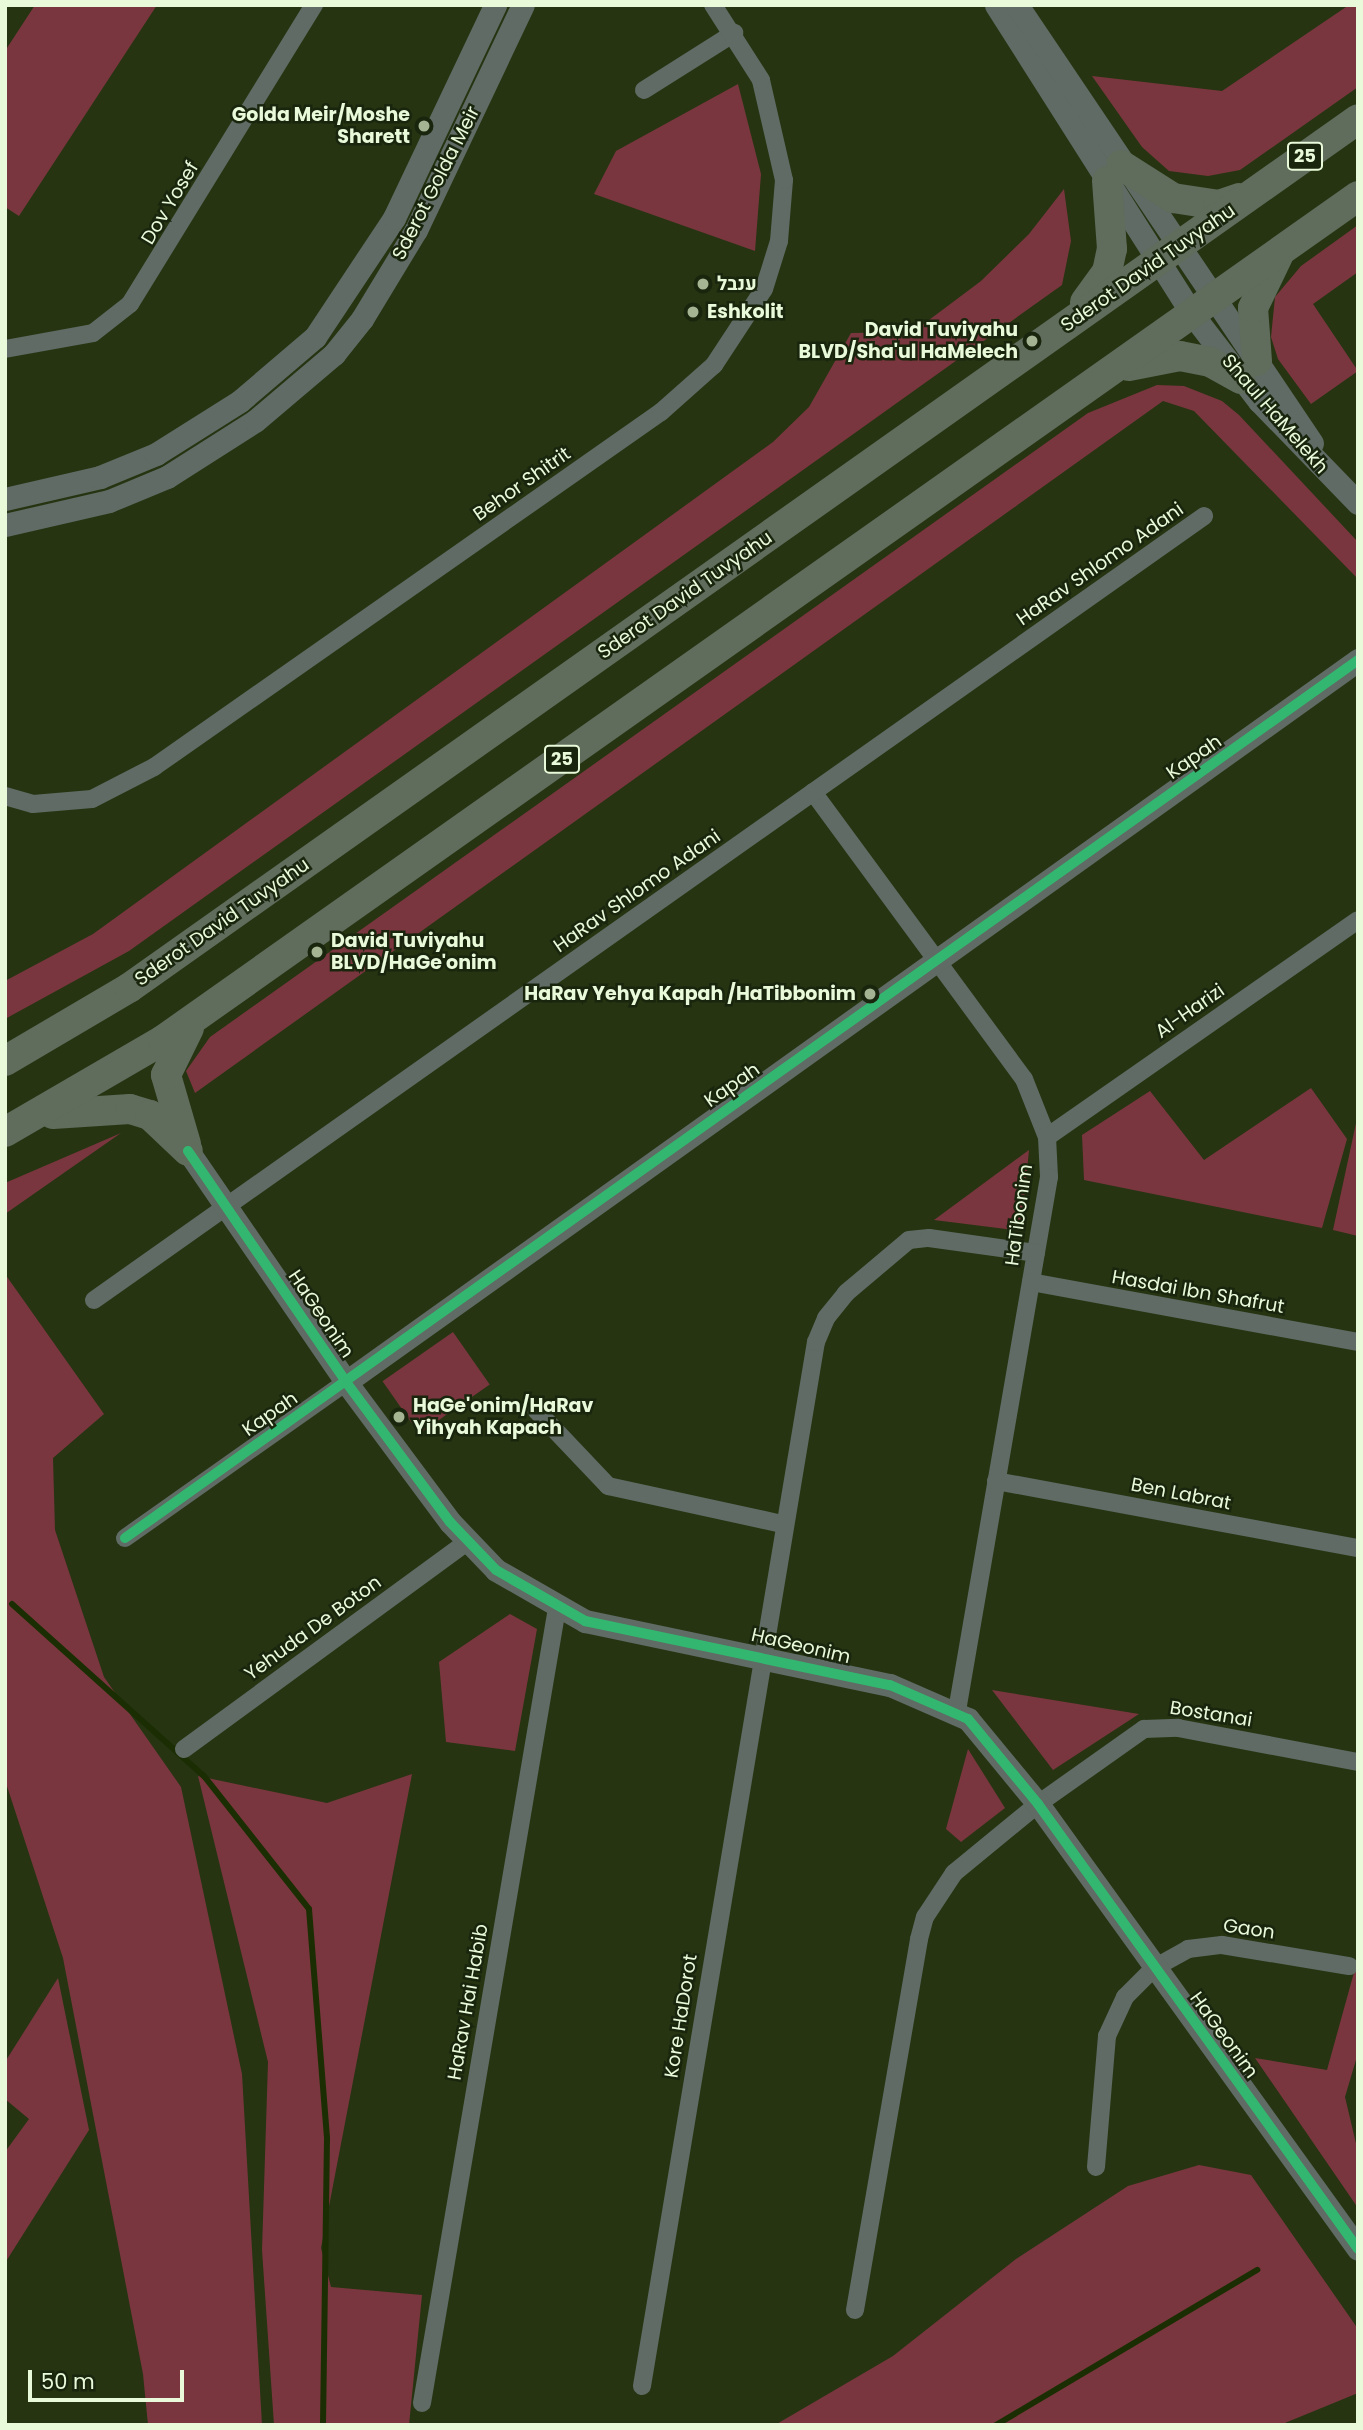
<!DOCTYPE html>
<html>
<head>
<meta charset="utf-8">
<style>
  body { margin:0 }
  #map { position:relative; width:1363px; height:2430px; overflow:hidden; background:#263412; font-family:Poppins,Heebo,sans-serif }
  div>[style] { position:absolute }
  .green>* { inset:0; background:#7a363e; transform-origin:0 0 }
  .stream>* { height:6px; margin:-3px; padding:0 3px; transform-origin:3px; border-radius:3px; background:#1b2e03 }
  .minor>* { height:18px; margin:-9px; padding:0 9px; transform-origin:9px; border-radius:9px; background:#5f6b64 }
  .tertiary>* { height:23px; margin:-11.5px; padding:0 11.5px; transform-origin:11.5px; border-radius:11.5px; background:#5f6b64 }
  .trunk>* { height:30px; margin:-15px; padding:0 15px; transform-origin:15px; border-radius:15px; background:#606c5c }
  .cycleway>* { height:10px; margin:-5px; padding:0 5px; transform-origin:5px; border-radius:5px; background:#33b770 }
  .dots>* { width:19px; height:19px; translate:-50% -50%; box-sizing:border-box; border:4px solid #19250d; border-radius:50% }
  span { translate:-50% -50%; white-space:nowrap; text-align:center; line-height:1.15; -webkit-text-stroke:5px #19250d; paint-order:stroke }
  .shield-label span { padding:2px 5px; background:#19250d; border:2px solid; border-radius:5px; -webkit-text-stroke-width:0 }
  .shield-label { font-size:18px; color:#e9fada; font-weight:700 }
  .poi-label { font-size:19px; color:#e9fada; font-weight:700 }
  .right { translate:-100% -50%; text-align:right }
  .left { translate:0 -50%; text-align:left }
  .street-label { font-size:19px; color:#e9fada }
  .frame { position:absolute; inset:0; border:7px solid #e9fada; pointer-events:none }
  .scale { position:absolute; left:28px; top:2370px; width:156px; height:32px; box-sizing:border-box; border:4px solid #e9fada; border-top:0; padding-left:9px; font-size:21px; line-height:24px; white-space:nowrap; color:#e9fada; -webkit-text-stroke:5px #19250d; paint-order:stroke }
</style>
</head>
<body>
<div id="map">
  <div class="green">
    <div style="clip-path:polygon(35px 5px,157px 5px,19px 216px,5px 207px,5px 51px)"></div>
    <div style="clip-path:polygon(1349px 5px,1358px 5px,1358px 87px,1240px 170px,1208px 176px,1169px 171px,1142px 147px,1092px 76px,1222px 91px)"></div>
    <div style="clip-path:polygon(738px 84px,761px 174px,755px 251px,594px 194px,616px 151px)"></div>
    <div style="clip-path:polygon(1064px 189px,1071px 241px,1062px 285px,129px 951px,5px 1019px,5px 981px,93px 934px,773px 442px,809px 407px,851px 333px,913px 332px,981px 281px,1029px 234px)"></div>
    <div style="clip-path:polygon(1358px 225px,1358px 272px,1313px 304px,1358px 371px,1311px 404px,1278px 359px,1271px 337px,1275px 297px,1301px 266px)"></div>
    <div style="clip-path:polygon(1157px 385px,1184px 386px,1222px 401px,1239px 415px,1358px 542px,1358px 579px,1194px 411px,1163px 401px,195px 1093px,186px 1071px,210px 1037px,1088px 413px)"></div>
    <div style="clip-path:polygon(1311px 1088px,1347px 1139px,1322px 1228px,1084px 1180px,1082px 1135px,1150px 1091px,1204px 1160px)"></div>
    <div style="clip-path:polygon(1358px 1114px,1358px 1236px,1333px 1230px)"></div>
    <div style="clip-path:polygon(121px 1133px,5px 1214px,5px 1183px)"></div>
    <div style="clip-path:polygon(1029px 1150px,1021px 1231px,934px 1220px)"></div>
    <div style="clip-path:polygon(5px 1274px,104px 1414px,53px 1458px,55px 1530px,104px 1677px,181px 1787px,242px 2074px,262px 2425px,148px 2425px,143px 2374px,63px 1958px,5px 1780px)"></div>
    <div style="left:453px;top:1332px;width:64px;height:86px;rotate:55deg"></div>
    <div style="clip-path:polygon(510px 1614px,537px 1629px,515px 1751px,446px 1742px,439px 1662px)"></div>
    <div style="clip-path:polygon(992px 1690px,1139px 1714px,1053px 1770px)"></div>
    <div style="clip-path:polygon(968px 1749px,1005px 1808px,961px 1842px,946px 1829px)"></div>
    <div style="clip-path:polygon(412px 1774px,321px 2248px,331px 2287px,422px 2295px,409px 2425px,274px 2425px,262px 2250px,268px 2062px,198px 1776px,327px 1803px)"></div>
    <div style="clip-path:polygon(1358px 1958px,1358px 2053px,1345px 2097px,1358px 2152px,1358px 2208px,1255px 2058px,1327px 2070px)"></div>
    <div style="clip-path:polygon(58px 1978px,89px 2130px,5px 2263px,5px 2152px,29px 2119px,5px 2099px,5px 2062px)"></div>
    <div style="clip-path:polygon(1199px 2165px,1251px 2175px,1358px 2329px,1358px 2393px,1280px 2425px,775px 2425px,893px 2356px,1016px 2259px,1128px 2186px)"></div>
  </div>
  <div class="stream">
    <div style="left:12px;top:1604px;width:258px;rotate:41.9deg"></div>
    <div style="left:204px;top:1776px;width:169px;rotate:51.7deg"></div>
    <div style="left:309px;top:1909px;width:230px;rotate:85.5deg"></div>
    <div style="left:327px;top:2138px;width:287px;rotate:90.8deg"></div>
    <div style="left:996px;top:2425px;width:304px;rotate:-30.7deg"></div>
  </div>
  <div class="minor">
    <div style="left:644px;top:90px;width:107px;rotate:-32.3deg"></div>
    <div style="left:5px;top:349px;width:89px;rotate:-10.3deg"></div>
    <div style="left:93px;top:333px;width:47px;rotate:-38.1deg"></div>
    <div style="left:130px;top:304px;width:351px;rotate:-58.4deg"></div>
    <div style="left:813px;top:792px;width:356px;rotate:53.7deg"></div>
    <div style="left:1024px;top:1079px;width:62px;rotate:68.4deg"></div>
    <div style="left:1047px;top:1137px;width:40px;rotate:87.1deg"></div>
    <div style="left:1049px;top:1177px;width:542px;rotate:99.78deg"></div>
    <div style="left:5px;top:796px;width:29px;rotate:16deg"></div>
    <div style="left:33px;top:804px;width:59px;rotate:-4.8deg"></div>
    <div style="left:92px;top:799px;width:70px;rotate:-27.3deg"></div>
    <div style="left:154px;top:767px;width:619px;rotate:-35deg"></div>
    <div style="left:661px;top:412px;width:71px;rotate:-41.6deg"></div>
    <div style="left:714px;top:365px;width:91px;rotate:-56.7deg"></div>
    <div style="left:764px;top:289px;width:50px;rotate:-72.6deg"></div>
    <div style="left:779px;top:241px;width:61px;rotate:-85.3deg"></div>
    <div style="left:784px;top:180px;width:103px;rotate:-103deg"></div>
    <div style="left:761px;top:80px;width:89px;rotate:-122.6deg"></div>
    <div style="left:1047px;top:1137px;width:379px;rotate:-34.9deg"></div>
    <div style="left:1031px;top:1282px;width:332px;rotate:10.4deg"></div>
    <div style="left:94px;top:1300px;width:1359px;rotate:-35.23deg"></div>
    <div style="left:536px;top:1410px;width:105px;rotate:46.5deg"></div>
    <div style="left:608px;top:1486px;width:178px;rotate:12.3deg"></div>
    <div style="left:996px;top:1481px;width:368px;rotate:10.5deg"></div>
    <div style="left:125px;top:1538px;width:271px;rotate:-35.2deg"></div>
    <div style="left:184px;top:1749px;width:351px;rotate:-36.2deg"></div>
    <div style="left:1096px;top:2167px;width:131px;rotate:-85.2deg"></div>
    <div style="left:1107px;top:2036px;width:43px;rotate:-65.2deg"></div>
    <div style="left:1125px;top:1997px;width:41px;rotate:-45deg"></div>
    <div style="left:1154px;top:1968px;width:39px;rotate:-29deg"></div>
    <div style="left:1188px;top:1949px;width:34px;rotate:-7deg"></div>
    <div style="left:1222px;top:1945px;width:129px;rotate:9.4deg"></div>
    <div style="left:855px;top:2310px;width:376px;rotate:-80.2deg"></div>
    <div style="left:919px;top:1939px;width:23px;rotate:-75deg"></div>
    <div style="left:925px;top:1917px;width:53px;rotate:-56.6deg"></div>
    <div style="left:954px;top:1873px;width:109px;rotate:-39.4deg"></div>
    <div style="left:1038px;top:1804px;width:130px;rotate:-35.3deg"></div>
    <div style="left:1144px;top:1729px;width:34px;rotate:-2deg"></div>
    <div style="left:1178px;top:1728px;width:183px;rotate:10.7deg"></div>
    <div style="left:642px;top:2386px;width:1058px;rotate:-80.54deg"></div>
    <div style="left:816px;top:1342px;width:26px;rotate:-67deg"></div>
    <div style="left:826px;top:1318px;width:32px;rotate:-51deg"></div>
    <div style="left:846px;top:1293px;width:82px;rotate:-40.1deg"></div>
    <div style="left:909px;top:1240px;width:20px;rotate:-6deg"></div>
    <div style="left:929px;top:1238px;width:108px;rotate:8deg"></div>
    <div style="left:422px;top:2403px;width:806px;rotate:-80.36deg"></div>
  </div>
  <div class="tertiary">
    <div style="left:996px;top:5px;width:366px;rotate:57.6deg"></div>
    <div style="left:1192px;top:314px;width:110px;rotate:52.4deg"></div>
    <div style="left:1259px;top:401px;width:142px;rotate:45.9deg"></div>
    <div style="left:1017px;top:5px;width:528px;rotate:56.04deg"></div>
    <div style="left:5px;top:499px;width:98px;rotate:-13deg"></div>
    <div style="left:100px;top:477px;width:61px;rotate:-22.3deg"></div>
    <div style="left:156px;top:454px;width:99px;rotate:-32.2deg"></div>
    <div style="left:240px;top:401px;width:99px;rotate:-40.5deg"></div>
    <div style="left:315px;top:337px;width:143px;rotate:-56.4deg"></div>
    <div style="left:394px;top:218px;width:236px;rotate:-64.6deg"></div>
    <div style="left:5px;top:525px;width:107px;rotate:-13deg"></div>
    <div style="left:109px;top:501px;width:63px;rotate:-22.5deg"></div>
    <div style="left:167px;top:477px;width:104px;rotate:-32.5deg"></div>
    <div style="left:255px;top:421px;width:104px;rotate:-40.3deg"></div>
    <div style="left:334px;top:354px;width:45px;rotate:-51.3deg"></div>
    <div style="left:362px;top:319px;width:104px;rotate:-58.8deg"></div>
    <div style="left:416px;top:230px;width:249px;rotate:-64.6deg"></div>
    <div style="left:188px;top:1151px;width:280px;rotate:55.6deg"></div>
    <div style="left:346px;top:1382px;width:174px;rotate:53.4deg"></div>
    <div style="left:450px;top:1522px;width:66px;rotate:46.2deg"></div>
    <div style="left:496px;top:1570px;width:103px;rotate:29.8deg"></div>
    <div style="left:585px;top:1621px;width:312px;rotate:11.9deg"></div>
    <div style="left:890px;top:1685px;width:85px;rotate:23.6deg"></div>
    <div style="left:968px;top:1719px;width:110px;rotate:50.5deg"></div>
    <div style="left:1038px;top:1804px;width:548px;rotate:54.28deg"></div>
    <div style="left:346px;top:1382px;width:1243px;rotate:-35.51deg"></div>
  </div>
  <div class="trunk">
    <div style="left:1121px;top:165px;width:62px;rotate:32.4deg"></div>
    <div style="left:1173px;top:198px;width:47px;rotate:8.7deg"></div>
    <div style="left:1219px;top:205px;width:21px;rotate:-19deg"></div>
    <div style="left:1085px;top:302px;width:37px;rotate:-54deg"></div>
    <div style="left:1107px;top:272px;width:24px;rotate:-78deg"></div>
    <div style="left:1112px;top:249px;width:68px;rotate:-94.2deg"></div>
    <div style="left:1257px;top:361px;width:53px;rotate:-94.3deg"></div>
    <div style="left:1253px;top:308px;width:58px;rotate:-64.3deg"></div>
    <div style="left:1129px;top:366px;width:52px;rotate:-11.1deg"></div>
    <div style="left:1180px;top:356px;width:31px;rotate:11deg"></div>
    <div style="left:1210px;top:362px;width:35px;rotate:29deg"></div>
    <div style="left:5px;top:1061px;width:144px;rotate:-30.5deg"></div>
    <div style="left:129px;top:988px;width:1505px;rotate:-35.26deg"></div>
    <div style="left:53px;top:1114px;width:77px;rotate:-3.7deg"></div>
    <div style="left:130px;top:1109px;width:21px;rotate:17deg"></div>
    <div style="left:150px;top:1115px;width:52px;rotate:43.5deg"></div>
    <div style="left:5px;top:1132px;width:183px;rotate:-30.2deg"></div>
    <div style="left:163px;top:1040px;width:1463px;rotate:-35.23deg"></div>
    <div style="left:186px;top:1144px;width:72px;rotate:-106.2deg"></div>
    <div style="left:166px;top:1075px;width:52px;rotate:-63.9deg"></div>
  </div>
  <div class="cycleway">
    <div style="left:188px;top:1151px;width:280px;rotate:55.6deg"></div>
    <div style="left:346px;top:1382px;width:174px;rotate:53.4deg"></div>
    <div style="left:450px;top:1522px;width:66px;rotate:46.2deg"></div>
    <div style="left:496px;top:1570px;width:103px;rotate:29.8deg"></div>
    <div style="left:585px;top:1621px;width:312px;rotate:11.9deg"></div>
    <div style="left:890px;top:1685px;width:85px;rotate:23.6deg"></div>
    <div style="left:968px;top:1719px;width:110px;rotate:50.5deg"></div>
    <div style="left:1038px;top:1804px;width:548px;rotate:54.28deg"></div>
    <div style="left:125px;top:1538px;width:1514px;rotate:-35.45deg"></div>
  </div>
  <div class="dots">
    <div style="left:424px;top:126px;background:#a5b594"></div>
    <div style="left:703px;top:284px;background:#a5b594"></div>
    <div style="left:693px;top:312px;background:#a5b594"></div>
    <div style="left:1032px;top:341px;background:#a5b594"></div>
    <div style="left:317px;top:952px;background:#a5b594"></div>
    <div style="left:870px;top:994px;background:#a5b594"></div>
    <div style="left:399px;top:1417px;background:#a5b594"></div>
  </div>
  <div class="shield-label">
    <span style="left:1305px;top:156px">25</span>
    <span style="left:562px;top:759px">25</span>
  </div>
  <div class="poi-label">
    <span class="right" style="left:410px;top:126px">Golda Meir/Moshe<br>Sharett</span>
    <span class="left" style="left:717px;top:284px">ענבל</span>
    <span class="left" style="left:707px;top:312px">Eshkolit</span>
    <span class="right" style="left:1018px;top:341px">David Tuviyahu<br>BLVD/Sha'ul HaMelech</span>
    <span class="left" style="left:331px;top:952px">David Tuviyahu<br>BLVD/HaGe'onim</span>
    <span class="right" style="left:856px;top:994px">HaRav Yehya Kapah /HaTibbonim</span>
    <span class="left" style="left:413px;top:1417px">HaGe'onim/HaRav<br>Yihyah Kapach</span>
  </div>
  <div class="street-label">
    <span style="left:436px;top:183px;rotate:-63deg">Sderot Golda Meir</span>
    <span style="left:170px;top:203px;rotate:-59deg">Dov Yosef</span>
    <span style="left:1148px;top:268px;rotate:-35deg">Sderot David Tuvyahu</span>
    <span style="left:1275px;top:414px;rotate:49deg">Shaul HaMelekh</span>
    <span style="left:522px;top:484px;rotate:-35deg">Behor Shitrit</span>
    <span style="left:1100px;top:564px;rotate:-35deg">HaRav Shlomo Adani</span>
    <span style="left:685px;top:595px;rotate:-35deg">Sderot David Tuvyahu</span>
    <span style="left:1194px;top:757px;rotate:-35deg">Kapah</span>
    <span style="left:637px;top:891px;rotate:-35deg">HaRav Shlomo Adani</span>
    <span style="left:222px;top:922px;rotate:-35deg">Sderot David Tuvyahu</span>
    <span style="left:1190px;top:1011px;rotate:-35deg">Al-Harizi</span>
    <span style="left:732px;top:1085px;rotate:-35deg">Kapah</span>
    <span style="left:1019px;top:1215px;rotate:-82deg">HaTibonim</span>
    <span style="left:1198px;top:1292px;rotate:10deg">Hasdai Ibn Shafrut</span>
    <span style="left:321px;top:1314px;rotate:56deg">HaGeonim</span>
    <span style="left:270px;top:1414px;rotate:-35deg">Kapah</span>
    <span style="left:1181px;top:1494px;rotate:11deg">Ben Labrat</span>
    <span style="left:313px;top:1628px;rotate:-36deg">Yehuda De Boton</span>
    <span style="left:801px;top:1646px;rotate:13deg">HaGeonim</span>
    <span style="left:1211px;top:1714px;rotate:9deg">Bostanai</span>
    <span style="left:1249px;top:1929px;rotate:8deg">Gaon</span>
    <span style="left:468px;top:2002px;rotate:-80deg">HaRav Hai Habib</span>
    <span style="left:681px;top:2016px;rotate:-81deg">Kore HaDorot</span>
    <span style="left:1224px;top:2035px;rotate:54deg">HaGeonim</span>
  </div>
  <div class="frame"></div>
  <div class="scale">50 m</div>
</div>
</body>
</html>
